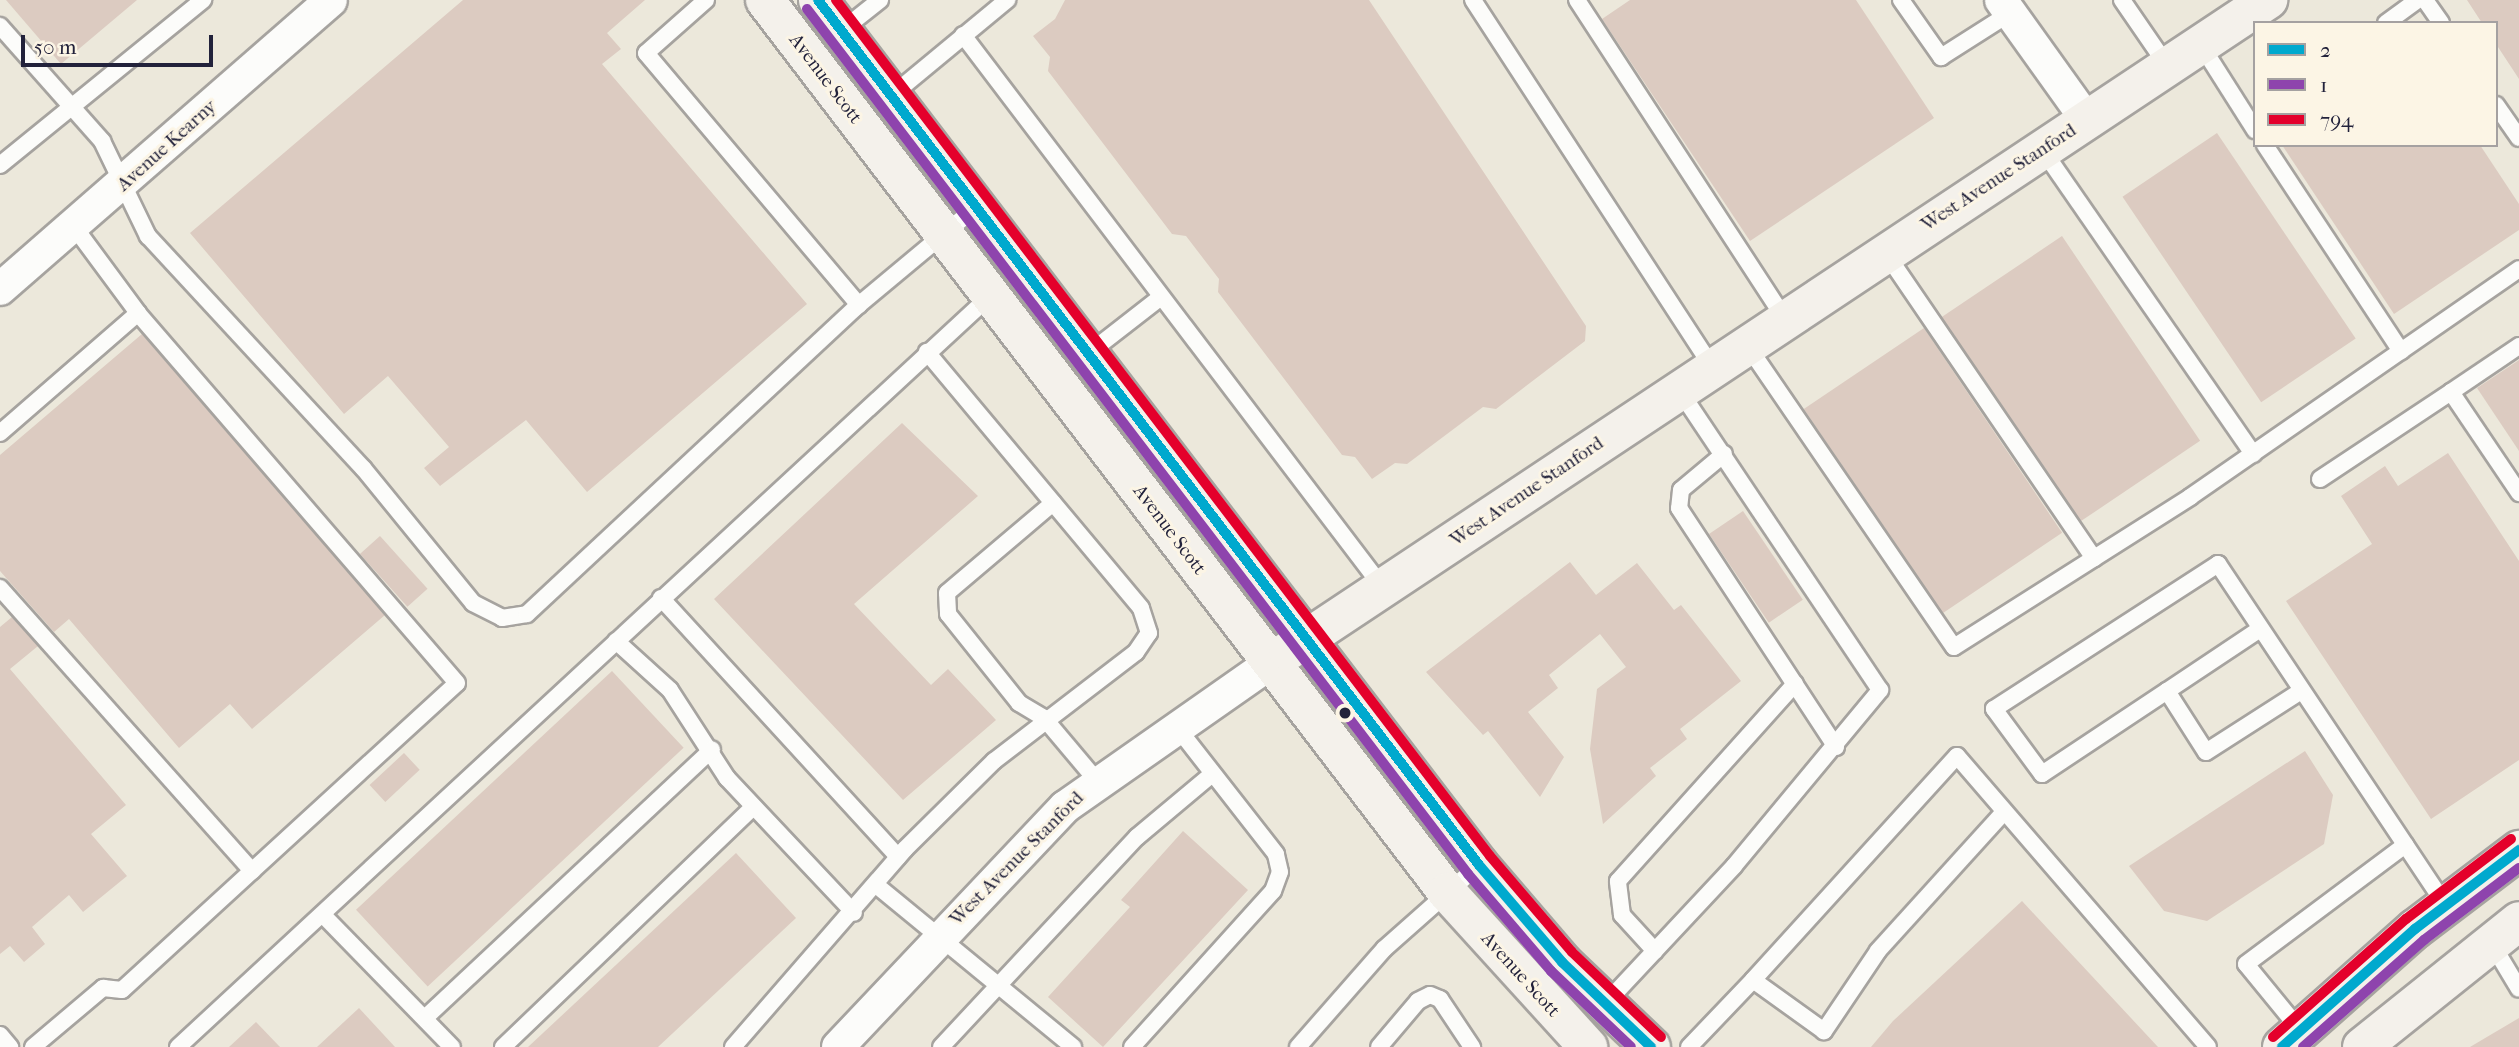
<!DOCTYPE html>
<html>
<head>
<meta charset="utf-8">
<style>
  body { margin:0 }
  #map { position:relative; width:2519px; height:1047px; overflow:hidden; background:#ece8db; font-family:"IM FELL French Canon",serif }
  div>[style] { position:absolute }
  .building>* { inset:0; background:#dccbc1; transform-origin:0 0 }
  .roads { filter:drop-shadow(2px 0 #a6a39f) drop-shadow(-2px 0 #a6a39f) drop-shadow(0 2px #a6a39f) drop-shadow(0 -2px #a6a39f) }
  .lane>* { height:16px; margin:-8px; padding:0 8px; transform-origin:8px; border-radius:8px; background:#fcfcfa }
  .street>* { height:32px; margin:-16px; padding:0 16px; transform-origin:16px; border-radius:16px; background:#fcfcfa }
  .secondary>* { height:38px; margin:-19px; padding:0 19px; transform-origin:19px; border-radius:19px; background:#f4f1eb }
  .bus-1>* { height:10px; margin:-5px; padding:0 5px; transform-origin:5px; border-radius:5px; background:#00a9ce }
  .bus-2>* { height:10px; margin:-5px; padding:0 5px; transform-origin:5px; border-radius:5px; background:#8e44ad }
  .bus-3>* { height:10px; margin:-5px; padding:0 5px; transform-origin:5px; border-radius:5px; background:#e4002b }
  .dots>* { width:19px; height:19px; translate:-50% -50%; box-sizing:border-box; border:4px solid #fcf5e5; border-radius:50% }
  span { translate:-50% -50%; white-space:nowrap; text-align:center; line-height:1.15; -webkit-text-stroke:6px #fcf5e5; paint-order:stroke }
  .street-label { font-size:19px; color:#22223b }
  .legend { position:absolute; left:2253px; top:21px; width:245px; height:126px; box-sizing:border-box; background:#fcf5e5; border:2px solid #a5a1a1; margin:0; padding:9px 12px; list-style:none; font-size:21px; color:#22223b }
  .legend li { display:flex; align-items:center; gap:14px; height:35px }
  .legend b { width:35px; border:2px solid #a5a1a1 }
  .scale { position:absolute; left:21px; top:35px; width:192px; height:32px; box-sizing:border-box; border:4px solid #22223b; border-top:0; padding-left:9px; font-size:21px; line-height:24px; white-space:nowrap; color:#22223b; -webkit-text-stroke:5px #fcf5e5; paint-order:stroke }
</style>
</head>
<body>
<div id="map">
  <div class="building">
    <div style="clip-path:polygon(6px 0,137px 0,61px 64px)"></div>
    <div style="clip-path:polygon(463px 0,645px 0,607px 33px,621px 49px,602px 64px,807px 304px,587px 492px,526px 420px,440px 486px,424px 468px,449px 447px,388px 376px,344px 414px,190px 233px)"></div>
    <div style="clip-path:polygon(1065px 0,1369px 0,1586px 326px,1585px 341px,1496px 409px,1483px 407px,1407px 464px,1395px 463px,1372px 479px,1355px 457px,1342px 455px,1218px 292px,1219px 279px,1186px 236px,1172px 234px,1048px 71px,1050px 57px,1033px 36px,1055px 19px)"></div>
    <div style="clip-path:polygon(1630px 0,1856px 0,1934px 118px,1750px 241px,1602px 19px)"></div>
    <div style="clip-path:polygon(2467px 0,2519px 0,2519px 79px,2496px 44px,2496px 23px,2482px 23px)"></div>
    <div style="left:2217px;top:133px;width:248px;height:114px;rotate:56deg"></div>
    <div style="clip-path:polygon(2282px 145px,2480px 145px,2519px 204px,2519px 230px,2394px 314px)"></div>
    <div style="left:2062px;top:236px;width:247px;height:145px;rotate:56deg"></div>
    <div style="left:1924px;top:328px;width:247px;height:145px;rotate:56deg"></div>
    <div style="clip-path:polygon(142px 334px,385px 615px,252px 729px,230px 704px,179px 748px,69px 619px,54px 632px,0 571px,0 455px)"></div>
    <div style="clip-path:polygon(2519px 360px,2519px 451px,2477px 388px)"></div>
    <div style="clip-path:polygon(902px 423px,978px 496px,854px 604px,931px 685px,948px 669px,996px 720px,903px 800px,714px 599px)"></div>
    <div style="clip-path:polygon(2448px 453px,2519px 561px,2519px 760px,2431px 819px,2286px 601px,2372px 544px,2341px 496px,2385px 466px,2398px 486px)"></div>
    <div style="left:1743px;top:511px;width:107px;height:41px;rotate:56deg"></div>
    <div style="left:380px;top:536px;width:71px;height:27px;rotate:48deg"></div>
    <div style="clip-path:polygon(1570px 562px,1596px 595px,1637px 563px,1674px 610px,1681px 605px,1741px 681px,1680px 729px,1687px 739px,1650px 768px,1656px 776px,1603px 824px,1590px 749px,1597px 689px,1626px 667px,1600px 634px,1549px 675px,1558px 688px,1528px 712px,1564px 757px,1540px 797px,1488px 731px,1483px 735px,1426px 672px)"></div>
    <div style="clip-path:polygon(12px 617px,38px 646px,10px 669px,126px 805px,91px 834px,127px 876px,83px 912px,69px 895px,32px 927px,45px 944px,24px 962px,10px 946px,0 954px,0 627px)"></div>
    <div style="left:612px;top:671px;width:105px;height:350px;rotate:47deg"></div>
    <div style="clip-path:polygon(2305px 751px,2333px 795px,2324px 844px,2207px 921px,2164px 911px,2129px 866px)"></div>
    <div style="left:404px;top:753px;width:23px;height:47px;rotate:47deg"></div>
    <div style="clip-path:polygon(1183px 831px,1248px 890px,1103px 1047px,1048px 997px,1130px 907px,1121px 900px)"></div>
    <div style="clip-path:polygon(736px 853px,796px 918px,658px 1047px,528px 1047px)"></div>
    <div style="clip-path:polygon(2022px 901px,2158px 1047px,1871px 1047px,1893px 1021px)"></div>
    <div style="clip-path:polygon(359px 1008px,395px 1047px,317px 1047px)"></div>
    <div style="clip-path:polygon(2519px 1018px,2519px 1047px,2470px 1047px)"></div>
    <div style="clip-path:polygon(256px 1022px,280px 1047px,229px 1047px)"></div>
  </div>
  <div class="roads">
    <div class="lane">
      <div style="left:706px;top:0;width:80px;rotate:138.5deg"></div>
      <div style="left:646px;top:53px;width:330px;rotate:49.8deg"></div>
      <div style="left:1473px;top:0;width:439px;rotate:56.9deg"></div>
      <div style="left:1577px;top:0;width:381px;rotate:56.9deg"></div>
      <div style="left:1901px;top:0;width:70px;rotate:54.9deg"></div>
      <div style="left:1941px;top:57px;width:82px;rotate:-32.5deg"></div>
      <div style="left:2122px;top:0;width:81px;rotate:55.5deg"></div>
      <div style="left:2425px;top:0;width:28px;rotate:55deg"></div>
      <div style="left:2386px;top:23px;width:39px;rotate:-36deg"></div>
      <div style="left:0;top:26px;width:154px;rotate:48.4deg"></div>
      <div style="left:102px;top:141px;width:106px;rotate:64.2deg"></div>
      <div style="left:148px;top:236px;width:316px;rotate:47.2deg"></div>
      <div style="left:363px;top:468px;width:174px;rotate:50.8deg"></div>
      <div style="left:473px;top:603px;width:33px;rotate:27deg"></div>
      <div style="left:502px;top:618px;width:25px;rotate:-9deg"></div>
      <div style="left:527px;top:614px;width:449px;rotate:-43deg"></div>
      <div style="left:855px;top:308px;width:155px;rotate:-39.8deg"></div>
      <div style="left:841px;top:31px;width:50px;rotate:-38.5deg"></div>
      <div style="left:963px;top:35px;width:694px;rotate:52.78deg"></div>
      <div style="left:2201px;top:45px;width:101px;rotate:57.6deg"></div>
      <div style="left:891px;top:96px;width:151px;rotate:-39.6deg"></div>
      <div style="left:2496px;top:105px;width:40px;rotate:55.1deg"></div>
      <div style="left:2265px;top:145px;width:247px;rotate:56.6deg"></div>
      <div style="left:2042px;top:149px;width:371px;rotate:55.3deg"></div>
      <div style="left:0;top:165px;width:262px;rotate:-39.1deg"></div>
      <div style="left:1885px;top:252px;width:371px;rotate:55.7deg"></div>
      <div style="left:1747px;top:345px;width:366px;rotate:55.6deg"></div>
      <div style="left:1954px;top:647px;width:280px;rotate:-32.4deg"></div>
      <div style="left:2190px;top:497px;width:400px;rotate:-34.7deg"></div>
      <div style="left:2519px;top:346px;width:82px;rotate:145.9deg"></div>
      <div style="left:2451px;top:392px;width:122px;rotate:56deg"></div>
      <div style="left:1089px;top:353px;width:91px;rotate:-37.9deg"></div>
      <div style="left:0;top:433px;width:183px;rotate:-41deg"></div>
      <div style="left:138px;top:313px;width:109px;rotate:-126.5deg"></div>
      <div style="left:1724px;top:454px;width:56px;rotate:140.1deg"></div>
      <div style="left:1681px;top:490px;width:18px;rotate:96deg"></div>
      <div style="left:1679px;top:508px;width:286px;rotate:56.7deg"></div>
      <div style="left:2320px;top:479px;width:157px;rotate:-33.6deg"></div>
      <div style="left:1053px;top:503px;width:139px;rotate:139.7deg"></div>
      <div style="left:947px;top:593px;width:21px;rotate:87deg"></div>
      <div style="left:948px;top:614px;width:114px;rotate:51.4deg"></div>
      <div style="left:1019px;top:703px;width:29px;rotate:31deg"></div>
      <div style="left:1044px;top:718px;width:82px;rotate:49.9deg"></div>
      <div style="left:0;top:588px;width:379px;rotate:48.3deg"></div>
      <div style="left:661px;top:598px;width:351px;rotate:47.5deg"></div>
      <div style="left:2260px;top:629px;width:112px;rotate:146.3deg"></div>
      <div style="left:2167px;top:691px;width:72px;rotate:57.4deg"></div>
      <div style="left:2206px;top:752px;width:113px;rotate:-32.7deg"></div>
      <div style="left:616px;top:641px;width:73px;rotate:42.2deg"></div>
      <div style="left:670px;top:690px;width:105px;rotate:57.1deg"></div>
      <div style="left:727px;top:778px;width:185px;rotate:46.7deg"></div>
      <div style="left:2167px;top:691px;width:150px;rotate:146.4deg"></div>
      <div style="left:2042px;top:774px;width:81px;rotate:-126.4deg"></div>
      <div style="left:1994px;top:709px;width:267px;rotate:-32.9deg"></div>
      <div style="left:2218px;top:564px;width:410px;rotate:56.3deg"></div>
      <div style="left:2003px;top:813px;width:186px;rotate:132.2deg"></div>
      <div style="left:1878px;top:951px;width:97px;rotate:124deg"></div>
      <div style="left:1824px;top:1031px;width:87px;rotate:-144.3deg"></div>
      <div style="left:1753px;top:980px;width:303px;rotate:-47.7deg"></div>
      <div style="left:1957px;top:756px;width:384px;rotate:49.2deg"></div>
      <div style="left:876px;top:885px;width:255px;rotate:39.4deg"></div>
      <div style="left:324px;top:916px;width:183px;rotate:45.7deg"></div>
      <div style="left:2492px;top:944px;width:52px;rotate:59deg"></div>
      <div style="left:1655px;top:951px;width:49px;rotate:-132.5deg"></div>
      <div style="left:1622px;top:915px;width:34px;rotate:-97deg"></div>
      <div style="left:1618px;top:881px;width:265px;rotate:-48.1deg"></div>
      <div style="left:1605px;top:1004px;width:189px;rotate:-46.9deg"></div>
      <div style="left:1734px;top:866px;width:229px;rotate:-50.3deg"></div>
      <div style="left:1880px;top:690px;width:360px;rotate:-123.8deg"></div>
      <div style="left:425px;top:1018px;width:393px;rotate:-43.1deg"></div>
      <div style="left:2300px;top:1030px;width:85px;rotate:-129.3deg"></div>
      <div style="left:2246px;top:964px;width:199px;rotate:-36.8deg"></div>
      <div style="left:0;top:1035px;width:16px;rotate:50deg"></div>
      <div style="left:33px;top:1047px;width:92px;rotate:-40.1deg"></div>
      <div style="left:103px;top:988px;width:19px;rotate:6deg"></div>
      <div style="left:122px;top:990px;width:454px;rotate:-42.5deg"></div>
      <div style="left:457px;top:683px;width:489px;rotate:-130.8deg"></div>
      <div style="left:178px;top:1047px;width:1107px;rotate:-42.77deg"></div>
      <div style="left:503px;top:1047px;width:347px;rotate:-43.8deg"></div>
      <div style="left:733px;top:1047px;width:262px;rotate:-49deg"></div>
      <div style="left:905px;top:849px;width:125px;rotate:-44.7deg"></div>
      <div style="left:994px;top:761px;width:179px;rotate:-37.5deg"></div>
      <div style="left:1136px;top:652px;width:23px;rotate:-56deg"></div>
      <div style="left:1149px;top:633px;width:26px;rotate:-108deg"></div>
      <div style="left:1141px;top:608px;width:334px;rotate:-129.9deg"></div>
      <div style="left:941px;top:1047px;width:287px;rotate:-47deg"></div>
      <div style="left:1137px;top:837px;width:98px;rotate:-40deg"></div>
      <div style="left:1132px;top:1047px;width:210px;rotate:-47.9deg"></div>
      <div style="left:1273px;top:891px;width:20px;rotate:-70deg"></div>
      <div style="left:1280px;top:872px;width:18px;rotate:-103deg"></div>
      <div style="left:1276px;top:854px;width:162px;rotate:-128deg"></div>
      <div style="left:1298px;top:1047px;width:130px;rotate:-48.7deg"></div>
      <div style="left:1384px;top:949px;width:127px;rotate:-41.5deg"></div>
      <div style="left:1379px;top:1047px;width:60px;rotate:-49.7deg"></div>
      <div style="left:1418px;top:1001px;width:13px;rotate:-27deg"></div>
      <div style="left:1430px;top:995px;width:11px;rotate:22deg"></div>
      <div style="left:1440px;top:999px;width:58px;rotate:56.3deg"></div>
      <div style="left:1689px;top:1047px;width:93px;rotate:-46.3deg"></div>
    </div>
    <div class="street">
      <div style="left:2001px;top:0;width:148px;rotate:54.4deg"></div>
      <div style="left:0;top:289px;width:439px;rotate:-41.1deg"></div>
      <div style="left:838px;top:1047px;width:330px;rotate:-46.6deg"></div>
      <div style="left:1065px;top:807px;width:249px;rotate:-35deg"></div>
    </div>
    <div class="secondary">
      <div style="left:765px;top:0;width:1123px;rotate:52.6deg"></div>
      <div style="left:1447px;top:892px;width:210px;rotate:47.7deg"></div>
      <div style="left:818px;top:0;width:1089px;rotate:52.61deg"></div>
      <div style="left:1479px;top:865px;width:128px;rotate:49.4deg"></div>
      <div style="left:1562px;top:962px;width:123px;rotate:43.7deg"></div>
      <div style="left:1288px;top:651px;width:1177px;rotate:-33.6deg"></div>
      <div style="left:2282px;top:1047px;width:178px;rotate:-41.6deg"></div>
      <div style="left:2415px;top:929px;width:131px;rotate:-37.2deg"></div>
      <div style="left:2362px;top:1047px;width:201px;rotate:-38.7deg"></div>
    </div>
  </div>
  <div class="bus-1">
    <div style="left:818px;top:0;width:1089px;rotate:52.61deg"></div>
    <div style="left:1479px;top:865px;width:128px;rotate:49.4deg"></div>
    <div style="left:1562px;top:962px;width:123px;rotate:43.7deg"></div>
    <div style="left:2282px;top:1047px;width:178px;rotate:-41.6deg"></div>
    <div style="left:2415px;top:929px;width:131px;rotate:-37.2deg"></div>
  </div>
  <div class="bus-2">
    <div style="left:807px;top:9px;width:1089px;rotate:52.61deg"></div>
    <div style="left:1468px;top:874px;width:128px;rotate:49.4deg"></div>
    <div style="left:1551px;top:971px;width:110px;rotate:43.5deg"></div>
    <div style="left:2303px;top:1047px;width:162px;rotate:-41.5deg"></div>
    <div style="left:2424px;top:940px;width:119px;rotate:-37.2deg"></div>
  </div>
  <div class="bus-3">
    <div style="left:836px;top:0;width:1077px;rotate:52.62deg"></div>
    <div style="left:1490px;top:856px;width:126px;rotate:49.5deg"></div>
    <div style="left:1572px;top:952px;width:123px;rotate:43.7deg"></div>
    <div style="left:2273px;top:1037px;width:178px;rotate:-41.6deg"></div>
    <div style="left:2406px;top:919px;width:132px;rotate:-37.3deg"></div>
  </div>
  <div class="dots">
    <div style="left:1345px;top:713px;background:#22223b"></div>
  </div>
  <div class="street-label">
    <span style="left:825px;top:79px;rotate:53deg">Avenue Scott</span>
    <span style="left:167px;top:146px;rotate:-42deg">Avenue Kearny</span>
    <span style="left:1999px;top:178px;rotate:-33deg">West Avenue Stanford</span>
    <span style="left:1527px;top:492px;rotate:-34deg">West Avenue Stanford</span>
    <span style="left:1169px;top:530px;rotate:53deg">Avenue Scott</span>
    <span style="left:1017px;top:859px;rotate:-45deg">West Avenue Stanford</span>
    <span style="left:1520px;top:975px;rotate:48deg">Avenue Scott</span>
  </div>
  <ul class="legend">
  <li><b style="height:9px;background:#00a9ce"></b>2</li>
  <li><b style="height:9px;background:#8e44ad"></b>1</li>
  <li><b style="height:9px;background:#e4002b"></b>794</li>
  </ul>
  <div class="scale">50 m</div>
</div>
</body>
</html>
